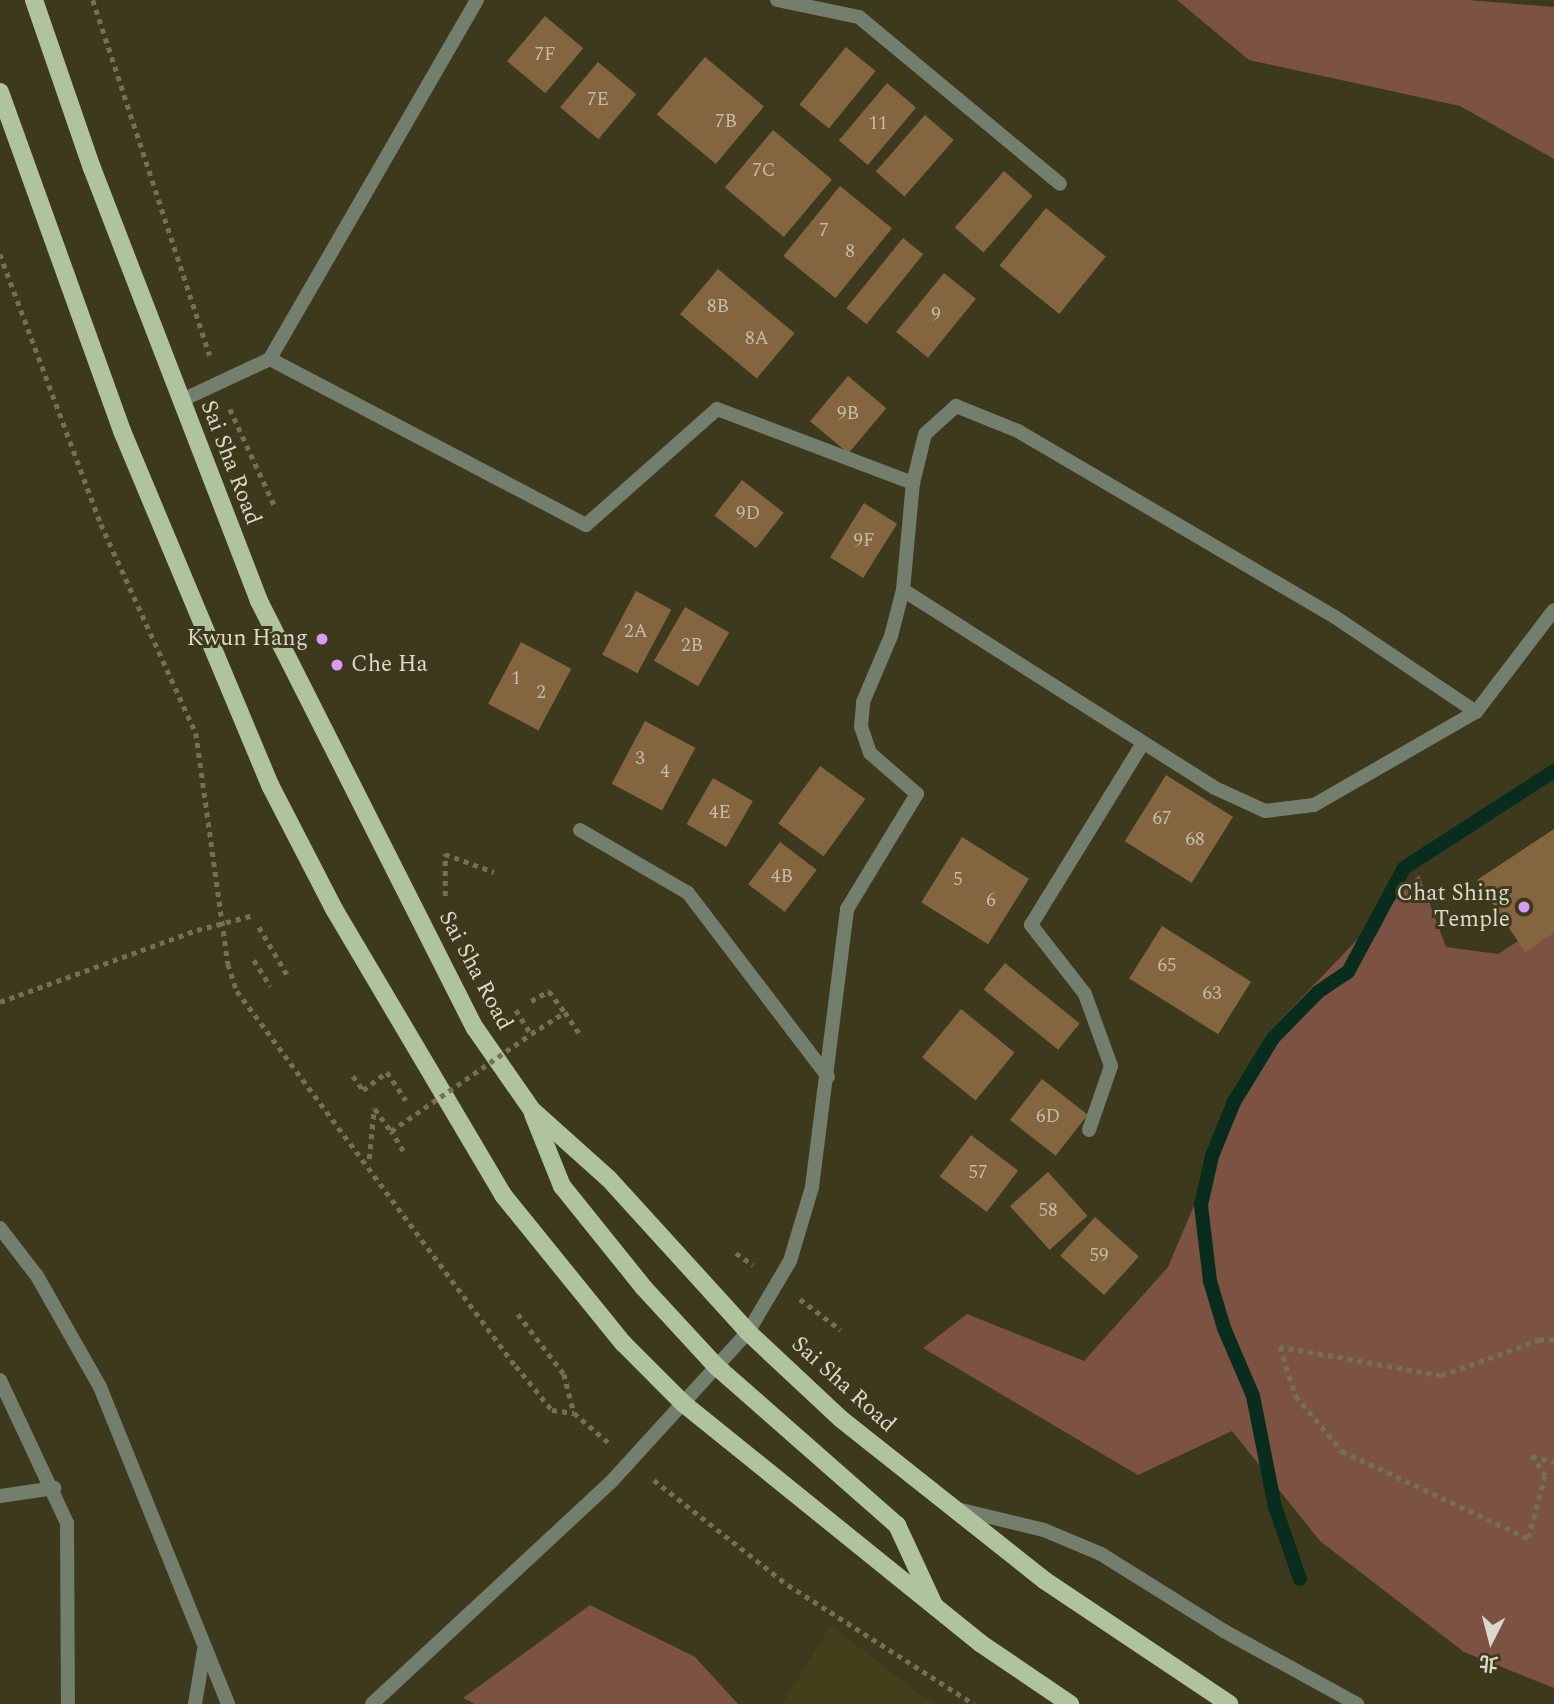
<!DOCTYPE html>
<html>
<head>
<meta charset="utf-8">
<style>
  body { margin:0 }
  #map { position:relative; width:1554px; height:1704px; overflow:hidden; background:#3c391d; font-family:Spectral,"Noto Sans TC",serif }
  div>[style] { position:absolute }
  .built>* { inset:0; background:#433f1b }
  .green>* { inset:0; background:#7c5343 }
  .stream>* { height:14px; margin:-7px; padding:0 7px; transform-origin:7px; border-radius:7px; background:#082d1d }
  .building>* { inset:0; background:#836640; transform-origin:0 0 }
  .path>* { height:4.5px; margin-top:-2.25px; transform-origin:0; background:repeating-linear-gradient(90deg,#737058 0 5px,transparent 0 10px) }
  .service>* { height:14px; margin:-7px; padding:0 7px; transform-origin:7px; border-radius:7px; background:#747e6c }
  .minor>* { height:14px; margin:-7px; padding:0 7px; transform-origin:7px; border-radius:7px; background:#747e6c }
  .primary>* { height:18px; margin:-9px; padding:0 9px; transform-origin:9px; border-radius:9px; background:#afc39e }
  .path-bridge>* { height:4.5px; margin-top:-2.25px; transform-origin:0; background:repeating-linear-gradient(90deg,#737058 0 5px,transparent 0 10px) }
  .dots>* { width:19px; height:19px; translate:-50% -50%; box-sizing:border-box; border:4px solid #3c391d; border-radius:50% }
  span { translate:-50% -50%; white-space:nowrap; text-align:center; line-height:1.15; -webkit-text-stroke:6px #3c391d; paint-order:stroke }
  .number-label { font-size:19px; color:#c5bca7 }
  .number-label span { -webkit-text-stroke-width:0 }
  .street-label { font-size:23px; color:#dbd9c9 }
  .poi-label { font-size:23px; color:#dbd9c9 }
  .right { translate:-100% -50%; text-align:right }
  .left { translate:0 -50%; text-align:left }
  .north { position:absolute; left:1456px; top:1606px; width:70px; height:70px; -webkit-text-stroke:5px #3c391d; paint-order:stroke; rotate:186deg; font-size:19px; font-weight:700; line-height:28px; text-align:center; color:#dbd9c9 }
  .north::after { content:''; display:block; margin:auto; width:24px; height:32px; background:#dbd9c9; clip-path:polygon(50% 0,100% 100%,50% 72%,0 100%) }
</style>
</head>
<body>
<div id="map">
  <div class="built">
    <div style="clip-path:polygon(831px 1625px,922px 1696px,937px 1704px,782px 1704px)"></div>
  </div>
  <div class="green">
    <div style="clip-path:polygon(1177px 0,1468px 0,1554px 7px,1554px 159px,1460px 106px,1249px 60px)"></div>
    <div style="clip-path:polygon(1419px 875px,1446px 947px,1498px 954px,1554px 918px,1554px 1688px,1464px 1652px,1320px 1541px,1232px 1431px,1138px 1475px,923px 1348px,967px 1314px,1084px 1361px,1168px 1267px,1266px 1035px)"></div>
    <div style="clip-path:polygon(590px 1605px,695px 1657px,738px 1704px,475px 1704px,463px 1698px)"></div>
  </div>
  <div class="stream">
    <div style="left:1300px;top:1579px;width:76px;rotate:-109.1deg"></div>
    <div style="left:1275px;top:1507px;width:113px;rotate:-101.2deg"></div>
    <div style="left:1253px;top:1396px;width:74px;rotate:-113.1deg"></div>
    <div style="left:1224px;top:1328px;width:49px;rotate:-106.6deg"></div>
    <div style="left:1210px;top:1281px;width:77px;rotate:-96.8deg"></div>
    <div style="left:1201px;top:1205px;width:50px;rotate:-77.3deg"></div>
    <div style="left:1212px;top:1156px;width:58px;rotate:-67.8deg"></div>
    <div style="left:1234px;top:1102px;width:75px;rotate:-58.6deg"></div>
    <div style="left:1273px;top:1038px;width:64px;rotate:-45.6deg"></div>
    <div style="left:1318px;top:992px;width:36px;rotate:-34deg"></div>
    <div style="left:1348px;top:972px;width:118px;rotate:-61.7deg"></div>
    <div style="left:1404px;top:868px;width:179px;rotate:-32.9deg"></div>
  </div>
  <div class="building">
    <div style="left:545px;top:16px;width:50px;height:59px;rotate:40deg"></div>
    <div style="left:846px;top:47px;width:38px;height:74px;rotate:39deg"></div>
    <div style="left:705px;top:57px;width:77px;height:75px;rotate:40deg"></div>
    <div style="left:598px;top:62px;width:50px;height:59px;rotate:40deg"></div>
    <div style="left:887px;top:83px;width:38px;height:75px;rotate:40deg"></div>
    <div style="left:925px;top:115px;width:38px;height:75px;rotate:41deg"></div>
    <div style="left:773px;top:130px;width:77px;height:75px;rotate:40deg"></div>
    <div style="left:1004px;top:171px;width:38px;height:75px;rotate:41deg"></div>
    <div style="left:840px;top:186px;width:67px;height:90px;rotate:39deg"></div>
    <div style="left:1046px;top:208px;width:77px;height:74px;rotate:39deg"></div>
    <div style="left:903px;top:238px;width:26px;height:90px;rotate:39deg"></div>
    <div style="left:718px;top:269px;width:100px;height:59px;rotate:40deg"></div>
    <div style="left:944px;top:273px;width:41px;height:76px;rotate:39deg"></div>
    <div style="left:848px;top:376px;width:50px;height:59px;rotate:40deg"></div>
    <div style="left:742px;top:480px;width:53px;height:45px;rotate:38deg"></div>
    <div style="left:864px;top:503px;width:39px;height:64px;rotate:32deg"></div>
    <div style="left:636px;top:591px;width:40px;height:72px;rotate:28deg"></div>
    <div style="left:685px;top:607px;width:51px;height:62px;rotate:30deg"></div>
    <div style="left:521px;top:642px;width:57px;height:70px;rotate:28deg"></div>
    <div style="left:645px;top:721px;width:57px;height:71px;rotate:28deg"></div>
    <div style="left:820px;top:766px;width:56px;height:71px;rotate:36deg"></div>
    <div style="left:1166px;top:775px;width:79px;height:78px;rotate:32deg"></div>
    <div style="left:713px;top:778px;width:46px;height:53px;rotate:30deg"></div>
    <div style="clip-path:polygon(1554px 829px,1554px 933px,1525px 952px,1477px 880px)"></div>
    <div style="left:962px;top:837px;width:79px;height:77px;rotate:32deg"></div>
    <div style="left:780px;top:842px;width:46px;height:53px;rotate:37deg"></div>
    <div style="left:1162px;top:926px;width:105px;height:62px;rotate:32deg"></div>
    <div style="left:1005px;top:963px;width:96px;height:34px;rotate:39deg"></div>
    <div style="left:961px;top:1009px;width:69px;height:62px;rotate:39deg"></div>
    <div style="left:1042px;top:1079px;width:58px;height:52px;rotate:38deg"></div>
    <div style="left:971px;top:1135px;width:59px;height:52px;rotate:37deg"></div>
    <div style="left:1048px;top:1172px;width:59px;height:51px;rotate:48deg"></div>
    <div style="left:1095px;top:1217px;width:59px;height:52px;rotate:42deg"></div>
  </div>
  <div class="path">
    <div style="left:93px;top:0;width:374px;rotate:71.8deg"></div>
    <div style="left:0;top:254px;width:288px;rotate:69.5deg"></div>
    <div style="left:101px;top:524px;width:230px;rotate:65.6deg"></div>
    <div style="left:196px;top:733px;width:233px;rotate:82.1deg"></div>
    <div style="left:228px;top:964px;width:28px;rotate:72deg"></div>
    <div style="left:237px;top:991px;width:467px;rotate:53.4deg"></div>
    <div style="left:516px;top:1366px;width:57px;rotate:50.7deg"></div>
    <div style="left:552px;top:1410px;width:22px;rotate:8deg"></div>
    <div style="left:574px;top:1413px;width:46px;rotate:40.6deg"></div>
    <div style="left:230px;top:409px;width:110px;rotate:65.3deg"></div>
    <div style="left:445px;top:896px;width:42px;rotate:-90deg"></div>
    <div style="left:445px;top:854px;width:52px;rotate:20.2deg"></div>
    <div style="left:259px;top:927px;width:57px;rotate:59.4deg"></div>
    <div style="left:254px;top:960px;width:31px;rotate:58deg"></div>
    <div style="left:531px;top:1001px;width:21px;rotate:-29deg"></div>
    <div style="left:549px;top:991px;width:26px;rotate:53deg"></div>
    <div style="left:0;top:1002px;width:210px;rotate:-20.1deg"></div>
    <div style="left:197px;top:930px;width:59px;rotate:-14.7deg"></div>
    <div style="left:516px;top:1010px;width:28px;rotate:58deg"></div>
    <div style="left:353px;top:1076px;width:17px;rotate:54deg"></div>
    <div style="left:363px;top:1090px;width:30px;rotate:-37deg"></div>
    <div style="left:387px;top:1072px;width:34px;rotate:56deg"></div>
    <div style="left:375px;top:1109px;width:27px;rotate:54deg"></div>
    <div style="left:369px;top:1159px;width:51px;rotate:-84.4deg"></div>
    <div style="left:736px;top:1253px;width:21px;rotate:35deg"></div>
    <div style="left:800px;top:1299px;width:51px;rotate:37.1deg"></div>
    <div style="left:518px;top:1314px;width:76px;rotate:52.5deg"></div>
    <div style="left:564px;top:1374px;width:40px;rotate:75.6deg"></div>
    <div style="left:1554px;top:1340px;width:14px;rotate:180deg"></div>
    <div style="left:1540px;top:1340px;width:105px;rotate:160deg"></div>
    <div style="left:1441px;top:1376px;width:164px;rotate:-169.8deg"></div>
    <div style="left:1280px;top:1347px;width:52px;rotate:71.9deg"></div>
    <div style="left:1296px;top:1396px;width:72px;rotate:50.1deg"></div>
    <div style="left:1342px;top:1451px;width:205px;rotate:25.1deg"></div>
    <div style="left:1528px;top:1538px;width:64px;rotate:-74.7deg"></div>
    <div style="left:1545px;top:1476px;width:24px;rotate:-123deg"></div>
    <div style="left:1532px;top:1456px;width:23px;rotate:15deg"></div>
    <div style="left:654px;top:1480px;width:170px;rotate:38.1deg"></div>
    <div style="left:788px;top:1585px;width:221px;rotate:32.6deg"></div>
  </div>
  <div class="service">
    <div style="left:477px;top:0;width:414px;rotate:120deg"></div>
    <div style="left:270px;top:359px;width:357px;rotate:27.7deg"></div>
    <div style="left:586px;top:525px;width:175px;rotate:-41.5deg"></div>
    <div style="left:717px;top:409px;width:210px;rotate:20.7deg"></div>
    <div style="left:777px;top:0;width:84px;rotate:11.7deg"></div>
    <div style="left:859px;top:17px;width:261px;rotate:39.7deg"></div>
    <div style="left:180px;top:401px;width:99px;rotate:-25deg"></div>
    <div style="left:903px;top:590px;width:107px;rotate:-84.7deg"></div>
    <div style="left:913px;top:483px;width:50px;rotate:-76.2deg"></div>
    <div style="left:925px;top:434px;width:42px;rotate:-42.1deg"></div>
    <div style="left:956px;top:406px;width:67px;rotate:22deg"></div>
    <div style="left:1018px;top:431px;width:368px;rotate:30.4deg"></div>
    <div style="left:1335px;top:617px;width:170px;rotate:34deg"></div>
    <div style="left:580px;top:830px;width:125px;rotate:30.3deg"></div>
    <div style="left:688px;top:893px;width:231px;rotate:52.7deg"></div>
    <div style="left:1089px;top:1130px;width:68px;rotate:-71deg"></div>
    <div style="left:1111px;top:1066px;width:77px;rotate:-109.9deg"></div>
    <div style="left:1085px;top:994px;width:88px;rotate:-128deg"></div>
    <div style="left:1031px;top:925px;width:214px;rotate:-58.4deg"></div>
    <div style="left:957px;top:1509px;width:89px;rotate:13.6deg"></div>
    <div style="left:1044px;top:1530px;width:62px;rotate:22.8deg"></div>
    <div style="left:1101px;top:1554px;width:145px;rotate:32deg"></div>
    <div style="left:1224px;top:1631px;width:152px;rotate:28.8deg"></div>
  </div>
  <div class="minor">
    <div style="left:0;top:1228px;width:61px;rotate:52.4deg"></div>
    <div style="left:37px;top:1276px;width:128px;rotate:60.4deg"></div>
    <div style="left:100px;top:1387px;width:342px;rotate:68deg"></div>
    <div style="left:0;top:1380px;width:158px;rotate:64.9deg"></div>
    <div style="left:67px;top:1523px;width:181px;rotate:89.7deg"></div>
    <div style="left:0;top:1496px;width:55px;rotate:-8.4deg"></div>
    <div style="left:195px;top:1704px;width:55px;rotate:-80.5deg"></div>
    <div style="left:372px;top:1704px;width:326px;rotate:-42.9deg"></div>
    <div style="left:611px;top:1482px;width:203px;rotate:-47.6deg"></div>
    <div style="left:748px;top:1332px;width:82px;rotate:-59.4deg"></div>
    <div style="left:790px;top:1261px;width:77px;rotate:-73.4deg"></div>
    <div style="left:812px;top:1187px;width:280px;rotate:-82.8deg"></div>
    <div style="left:847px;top:909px;width:135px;rotate:-58.7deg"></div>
    <div style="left:917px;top:794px;width:62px;rotate:-138.9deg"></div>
    <div style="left:870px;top:753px;width:28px;rotate:-109deg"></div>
    <div style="left:861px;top:727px;width:25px;rotate:-85deg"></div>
    <div style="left:863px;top:702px;width:72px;rotate:-67deg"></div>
    <div style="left:891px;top:636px;width:48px;rotate:-75.4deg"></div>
    <div style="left:903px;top:590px;width:370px;rotate:32.4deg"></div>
    <div style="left:1215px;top:788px;width:55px;rotate:24.7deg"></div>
    <div style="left:1265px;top:811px;width:49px;rotate:-7deg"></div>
    <div style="left:1314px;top:805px;width:187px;rotate:-29.9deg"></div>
    <div style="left:1476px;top:712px;width:128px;rotate:-52.6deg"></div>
  </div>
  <div class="primary">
    <div style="left:34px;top:0;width:178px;rotate:71deg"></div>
    <div style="left:92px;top:168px;width:464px;rotate:68.9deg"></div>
    <div style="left:259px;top:601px;width:479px;rotate:63.2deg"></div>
    <div style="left:475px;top:1028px;width:100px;rotate:55.2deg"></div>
    <div style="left:532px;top:1110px;width:103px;rotate:41.9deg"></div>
    <div style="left:609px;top:1179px;width:207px;rotate:47.7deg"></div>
    <div style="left:748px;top:1332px;width:127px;rotate:43.1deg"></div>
    <div style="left:841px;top:1419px;width:259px;rotate:38.4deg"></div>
    <div style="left:1044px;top:1580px;width:223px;rotate:33.8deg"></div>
    <div style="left:0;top:92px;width:360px;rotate:70.2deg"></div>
    <div style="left:122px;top:431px;width:384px;rotate:67.3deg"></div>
    <div style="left:270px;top:785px;width:140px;rotate:62.7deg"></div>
    <div style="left:334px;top:909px;width:332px;rotate:59.4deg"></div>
    <div style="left:503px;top:1195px;width:191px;rotate:51deg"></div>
    <div style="left:623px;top:1343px;width:86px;rotate:45deg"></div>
    <div style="left:684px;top:1404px;width:380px;rotate:38.9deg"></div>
    <div style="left:980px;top:1643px;width:109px;rotate:34.1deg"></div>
    <div style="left:533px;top:1114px;width:78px;rotate:68.1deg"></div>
    <div style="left:562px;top:1186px;width:131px;rotate:51.2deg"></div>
    <div style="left:644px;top:1288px;width:108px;rotate:47.3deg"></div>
    <div style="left:717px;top:1367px;width:240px;rotate:41.3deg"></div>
    <div style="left:897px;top:1525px;width:86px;rotate:65.2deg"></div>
  </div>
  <div class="path-bridge">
    <div style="left:403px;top:1151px;width:23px;rotate:-121deg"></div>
    <div style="left:391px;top:1131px;width:170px;rotate:-34.7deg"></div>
    <div style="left:531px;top:1034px;width:40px;rotate:-32.9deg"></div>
    <div style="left:565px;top:1012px;width:27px;rotate:56deg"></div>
  </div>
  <div class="dots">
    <div style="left:322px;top:639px;background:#da9af7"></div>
    <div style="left:337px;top:665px;background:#da9af7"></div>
    <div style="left:1524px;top:907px;background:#da9af7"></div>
  </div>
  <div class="number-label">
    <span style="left:545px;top:55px">7F</span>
    <span style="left:598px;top:100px">7E</span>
    <span style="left:726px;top:122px">7B</span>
    <span style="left:878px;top:124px">11</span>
    <span style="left:764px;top:171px">7C</span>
    <span style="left:824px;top:231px">7</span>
    <span style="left:850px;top:252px">8</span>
    <span style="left:718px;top:307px">8B</span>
    <span style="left:936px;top:315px">9</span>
    <span style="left:757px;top:339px">8A</span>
    <span style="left:848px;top:414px">9B</span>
    <span style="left:748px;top:514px">9D</span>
    <span style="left:864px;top:541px">9F</span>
    <span style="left:636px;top:632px">2A</span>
    <span style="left:692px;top:646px">2B</span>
    <span style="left:516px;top:679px">1</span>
    <span style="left:541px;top:693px">2</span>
    <span style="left:640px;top:759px">3</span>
    <span style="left:665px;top:772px">4</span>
    <span style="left:720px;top:813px">4E</span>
    <span style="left:1162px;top:819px">67</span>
    <span style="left:1195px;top:840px">68</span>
    <span style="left:782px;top:877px">4B</span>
    <span style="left:958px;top:880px">5</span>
    <span style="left:991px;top:901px">6</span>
    <span style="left:1167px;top:966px">65</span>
    <span style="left:1212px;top:994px">63</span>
    <span style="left:1048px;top:1117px">6D</span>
    <span style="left:978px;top:1173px">57</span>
    <span style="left:1048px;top:1211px">58</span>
    <span style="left:1099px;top:1256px">59</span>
  </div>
  <div class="street-label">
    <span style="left:230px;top:463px;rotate:69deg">Sai Sha Road</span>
    <span style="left:475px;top:971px;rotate:62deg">Sai Sha Road</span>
    <span style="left:843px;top:1385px;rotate:42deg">Sai Sha Road</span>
  </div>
  <div class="poi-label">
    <span class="right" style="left:308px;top:639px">Kwun Hang</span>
    <span class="left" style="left:351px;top:665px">Che Ha</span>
    <span class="right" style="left:1510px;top:907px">Chat Shing<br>Temple</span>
  </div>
  <div class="north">北</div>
</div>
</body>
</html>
